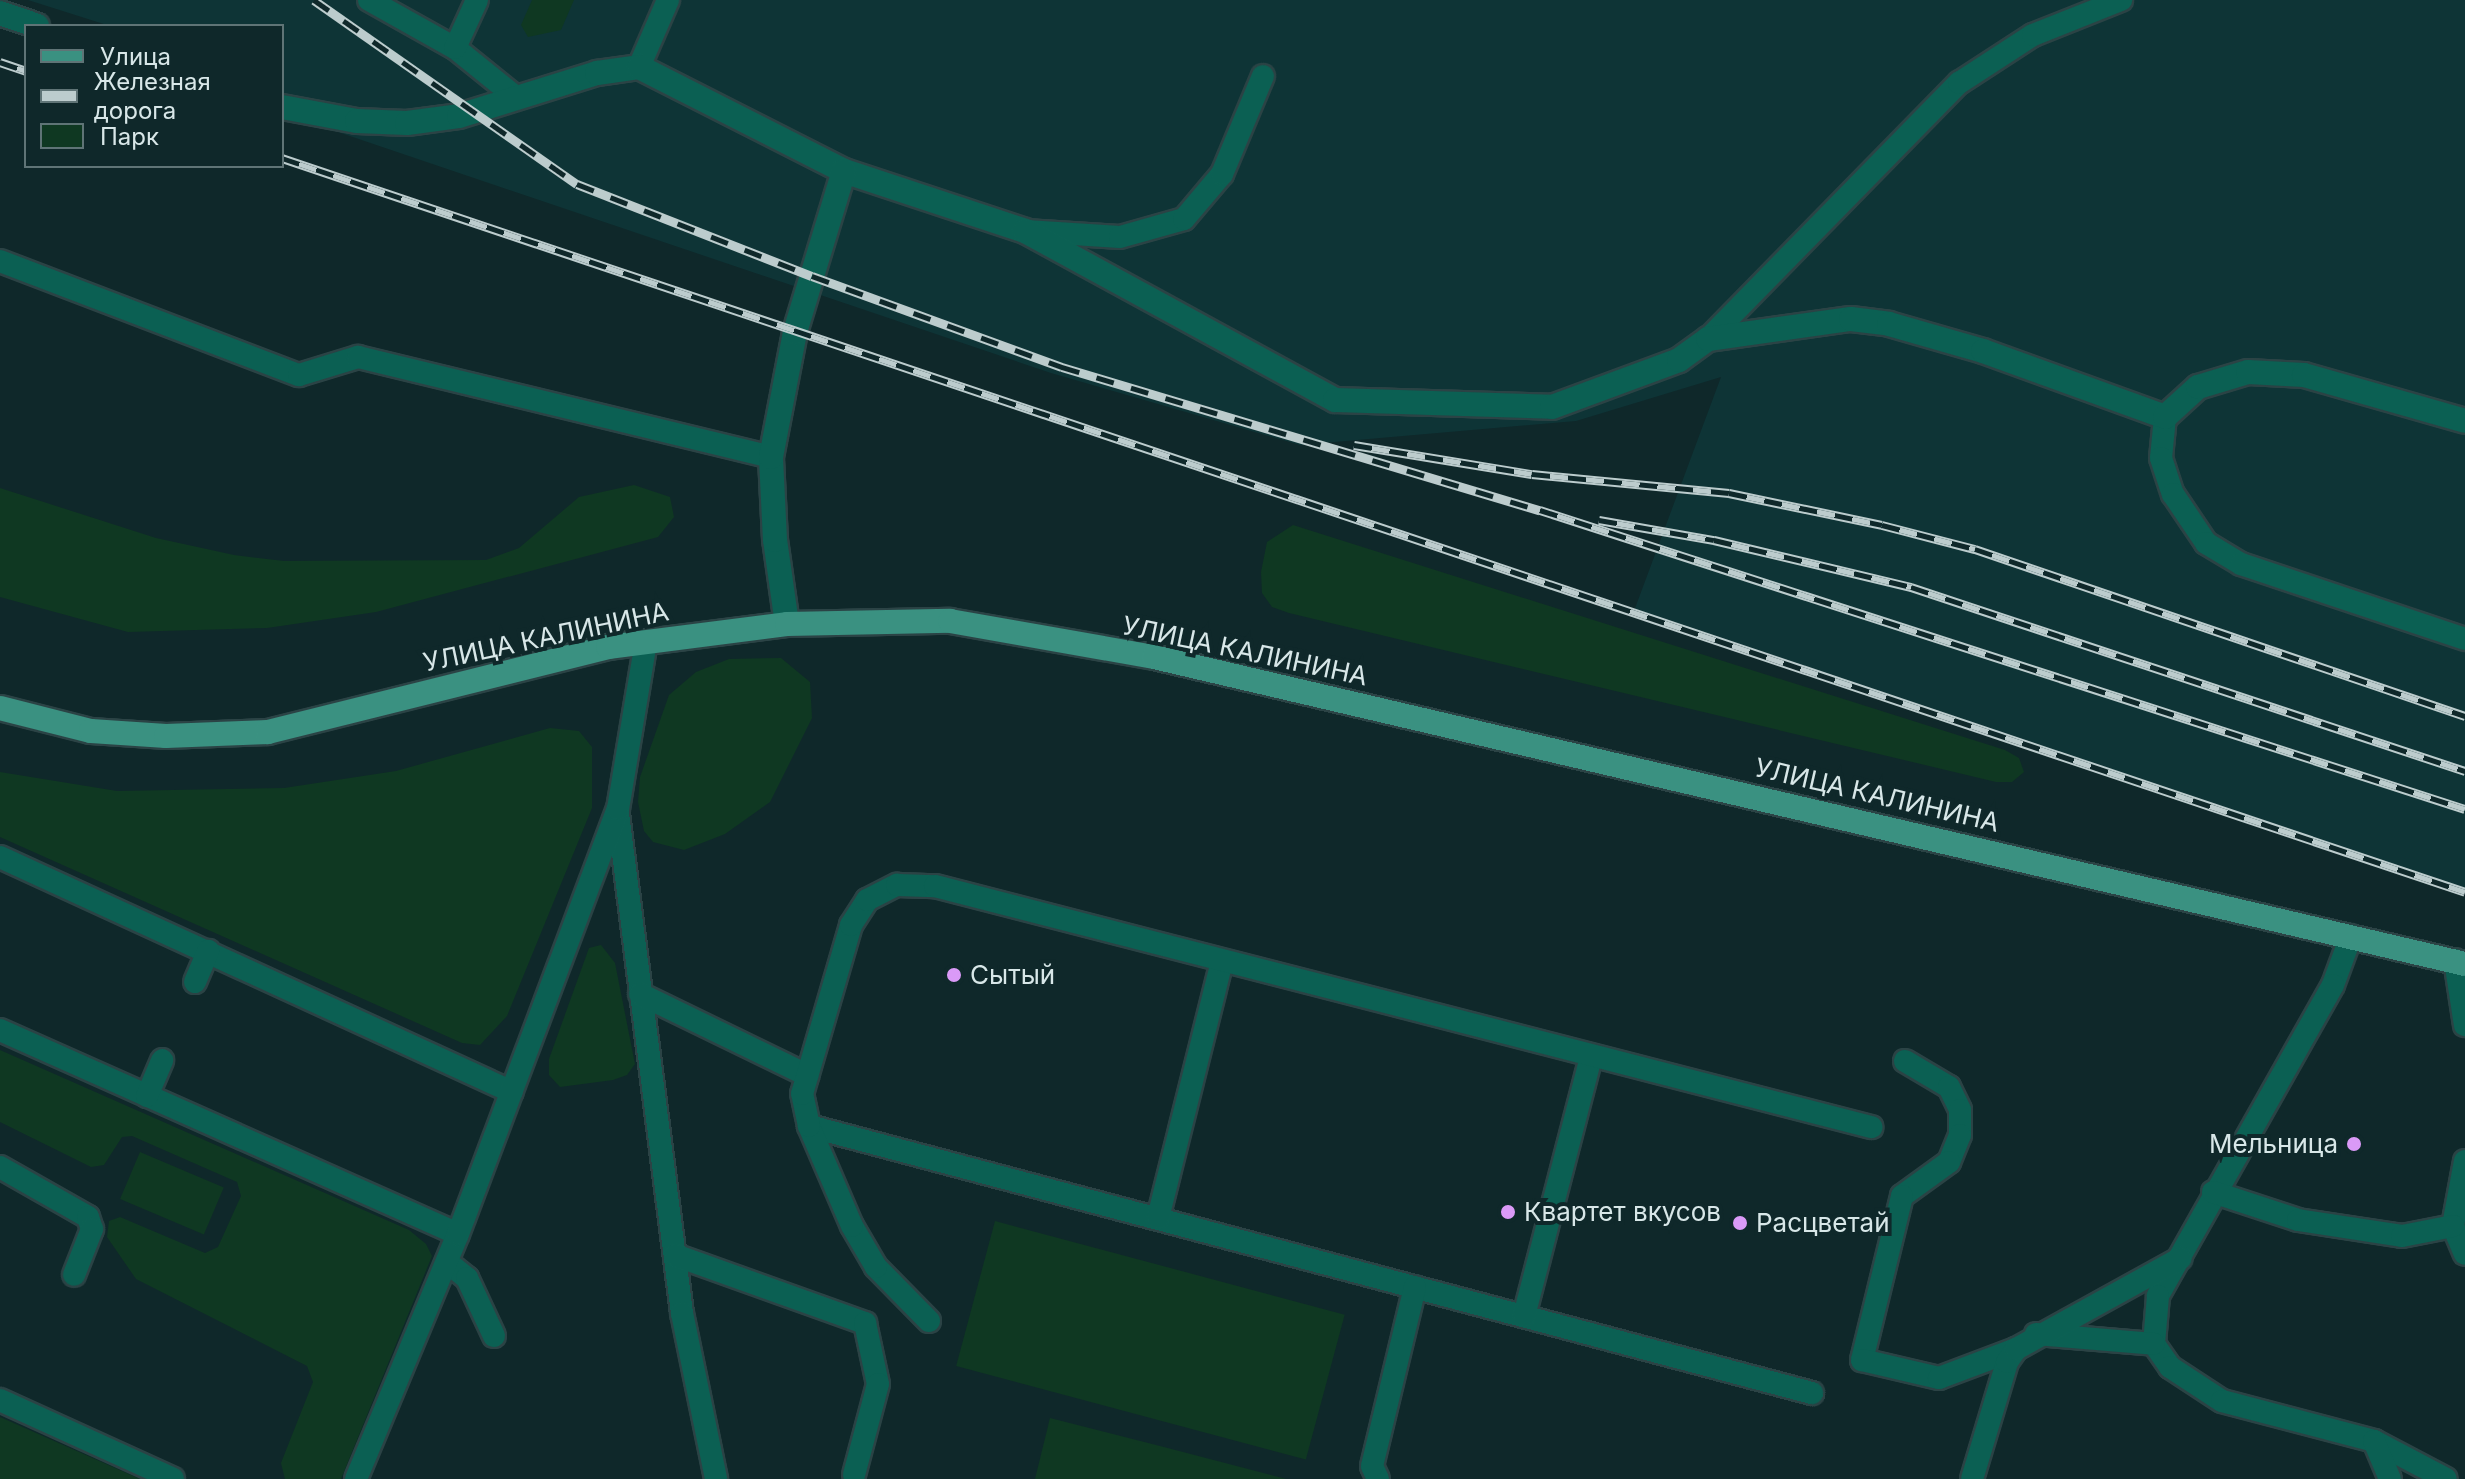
<!DOCTYPE html>
<html>
<head>
<meta charset="utf-8">
<style>
  body { margin:0 }
  #map { position:relative; width:2465px; height:1479px; overflow:hidden; background:#0f282a; font-family:Inter,sans-serif }
  div>[style] { position:absolute }
  .built>* { inset:0; background:#0e3436 }
  .green>* { inset:0; background:#0f3822; transform-origin:0 0 }
  .roads { filter:drop-shadow(2px 0 #2b4345) drop-shadow(-2px 0 #2b4345) drop-shadow(0 2px #2b4345) drop-shadow(0 -2px #2b4345) }
  .service>* { height:22px; margin:-11px; padding:0 11px; transform-origin:11px; border-radius:11px; background:#0b6053 }
  .minor>* { height:24px; margin:-12px; padding:0 12px; transform-origin:12px; border-radius:12px; background:#0b6053 }
  .primary>* { height:24px; margin:-12px; padding:0 12px; transform-origin:12px; border-radius:12px; background:#3a9181 }
  .rail>* { height:9px; margin-top:-4.5px; transform-origin:0; background:repeating-linear-gradient(90deg,#0f282a 0 18px,#bccccd 0 36px); box-sizing:border-box; border-block:2px solid #bccccd }
  .dots>* { width:22px; height:22px; translate:-50% -50%; box-sizing:border-box; border:4px solid #0f282a; border-radius:50% }
  span { translate:-50% -50%; white-space:nowrap; text-align:center; line-height:1.15; -webkit-text-stroke:8px #0f282a; paint-order:stroke }
  .street-label { font-size:26px; color:#d8e7e8 }
  .poi-label { font-size:26px; color:#d8e7e8 }
  .left { translate:0 -50%; text-align:left }
  .right { translate:-100% -50%; text-align:right }
  .legend { position:absolute; left:24px; top:24px; width:260px; height:144px; box-sizing:border-box; background:#0f282a; border:2px solid #5f7476; margin:0; padding:10px 14px; list-style:none; font-size:24px; color:#d8e7e8 }
  .legend li { display:flex; align-items:center; gap:16px; height:40px }
  .legend b { width:40px; border:2px solid #5f7476 }
</style>
</head>
<body>
<div id="map">
  <div class="built">
    <div style="clip-path:polygon(28px 0,2465px 0,2465px 892px,1634px 611px,1721px 377px,1576px 421px,1300px 445px,1051px 373px,338px 132px,282px 92px,282px 26px,110px 26px)"></div>
  </div>
  <div class="green">
    <div style="clip-path:polygon(532px 0,574px 0,561px 30px,528px 37px,521px 25px)"></div>
    <div style="clip-path:polygon(634px 485px,670px 497px,674px 517px,658px 537px,376px 612px,267px 628px,128px 632px,0 597px,0 488px,156px 538px,234px 555px,284px 561px,486px 560px,519px 548px,579px 497px)"></div>
    <div style="clip-path:polygon(1293px 525px,2005px 750px,2019px 758px,2024px 772px,2012px 782px,1996px 782px,1289px 613px,1272px 607px,1262px 593px,1261px 572px,1267px 542px)"></div>
    <div style="clip-path:polygon(781px 658px,810px 682px,812px 718px,770px 802px,725px 834px,684px 850px,653px 842px,644px 831px,638px 802px,640px 777px,669px 695px,696px 672px,729px 659px)"></div>
    <div style="clip-path:polygon(550px 728px,579px 731px,592px 747px,592px 808px,507px 1016px,480px 1045px,462px 1043px,0 837px,0 772px,117px 791px,284px 788px,396px 771px)"></div>
    <div style="clip-path:polygon(601px 945px,615px 963px,635px 1064px,627px 1075px,613px 1080px,560px 1087px,549px 1075px,549px 1059px,589px 948px)"></div>
    <div style="clip-path:polygon(0 1050px,409px 1230px,426px 1244px,432px 1256px,341px 1479px,285px 1479px,281px 1463px,313px 1382px,307px 1366px,136px 1279px,107px 1237px,109px 1221px,120px 1217px,205px 1253px,218px 1247px,241px 1196px,237px 1182px,132px 1136px,122px 1137px,104px 1165px,91px 1167px,0 1122px)"></div>
    <div style="left:140px;top:1152px;width:91px;height:51px;rotate:23deg"></div>
    <div style="left:995px;top:1221px;width:362px;height:150px;rotate:15deg"></div>
    <div style="clip-path:polygon(0 1417px,140px 1479px,0 1479px)"></div>
    <div style="clip-path:polygon(1050px 1418px,1160px 1446px,1286px 1479px,1035px 1479px)"></div>
  </div>
  <div class="roads">
    <div class="service">
      <div style="left:369px;top:0;width:98px;rotate:29.2deg"></div>
      <div style="left:455px;top:48px;width:80px;rotate:38.9deg"></div>
      <div style="left:455px;top:48px;width:53px;rotate:-65.4deg"></div>
      <div style="left:639px;top:67px;width:73px;rotate:-66.6deg"></div>
      <div style="left:1026px;top:231px;width:94px;rotate:3.7deg"></div>
      <div style="left:1120px;top:237px;width:66px;rotate:-15.7deg"></div>
      <div style="left:1184px;top:219px;width:59px;rotate:-49.8deg"></div>
      <div style="left:1222px;top:174px;width:106px;rotate:-67.3deg"></div>
      <div style="left:0;top:261px;width:320px;rotate:20.9deg"></div>
      <div style="left:299px;top:375px;width:62px;rotate:-17deg"></div>
      <div style="left:358px;top:357px;width:425px;rotate:13.6deg"></div>
      <div style="left:1708px;top:339px;width:359px;rotate:-45.6deg"></div>
      <div style="left:1959px;top:83px;width:88px;rotate:-33deg"></div>
      <div style="left:2033px;top:35px;width:95px;rotate:-21.7deg"></div>
      <div style="left:2165px;top:417px;width:41px;rotate:95.6deg"></div>
      <div style="left:2161px;top:458px;width:38px;rotate:72deg"></div>
      <div style="left:2173px;top:494px;width:59px;rotate:56deg"></div>
      <div style="left:2206px;top:543px;width:41px;rotate:31deg"></div>
      <div style="left:2241px;top:564px;width:236px;rotate:18.5deg"></div>
      <div style="left:618px;top:814px;width:503px;rotate:82.69deg"></div>
      <div style="left:682px;top:1313px;width:169px;rotate:78.4deg"></div>
      <div style="left:0;top:857px;width:563px;rotate:24.65deg"></div>
      <div style="left:2351px;top:936px;width:52px;rotate:110.2deg"></div>
      <div style="left:2333px;top:985px;width:357px;rotate:119.4deg"></div>
      <div style="left:2158px;top:1296px;width:48px;rotate:94.8deg"></div>
      <div style="left:2154px;top:1344px;width:28px;rotate:55deg"></div>
      <div style="left:2170px;top:1367px;width:62px;rotate:33.2deg"></div>
      <div style="left:2222px;top:1401px;width:157px;rotate:14.7deg"></div>
      <div style="left:2374px;top:1441px;width:81px;rotate:27.8deg"></div>
      <div style="left:2455px;top:960px;width:66px;rotate:81.3deg"></div>
      <div style="left:195px;top:982px;width:34px;rotate:-67deg"></div>
      <div style="left:640px;top:994px;width:186px;rotate:25.9deg"></div>
      <div style="left:0;top:1030px;width:501px;rotate:24.01deg"></div>
      <div style="left:1905px;top:1061px;width:51px;rotate:30.6deg"></div>
      <div style="left:1949px;top:1087px;width:25px;rotate:64deg"></div>
      <div style="left:1960px;top:1110px;width:25px;rotate:90deg"></div>
      <div style="left:1960px;top:1135px;width:29px;rotate:112deg"></div>
      <div style="left:1949px;top:1162px;width:58px;rotate:144.1deg"></div>
      <div style="left:1902px;top:1196px;width:169px;rotate:103.7deg"></div>
      <div style="left:1862px;top:1360px;width:79px;rotate:13.2deg"></div>
      <div style="left:1939px;top:1378px;width:82px;rotate:-20.6deg"></div>
      <div style="left:147px;top:1096px;width:39px;rotate:-67deg"></div>
      <div style="left:809px;top:1126px;width:1038px;rotate:14.91deg"></div>
      <div style="left:2465px;top:1161px;width:66px;rotate:100.5deg"></div>
      <div style="left:2453px;top:1226px;width:30px;rotate:67deg"></div>
      <div style="left:0;top:1167px;width:101px;rotate:29.6deg"></div>
      <div style="left:88px;top:1217px;width:13px;rotate:72deg"></div>
      <div style="left:92px;top:1229px;width:49px;rotate:111.4deg"></div>
      <div style="left:2213px;top:1192px;width:89px;rotate:18.2deg"></div>
      <div style="left:2298px;top:1220px;width:105px;rotate:8.7deg"></div>
      <div style="left:2402px;top:1236px;width:52px;rotate:-11.1deg"></div>
      <div style="left:1158px;top:1218px;width:265px;rotate:-76deg"></div>
      <div style="left:675px;top:1255px;width:202px;rotate:19.7deg"></div>
      <div style="left:865px;top:1323px;width:62px;rotate:78deg"></div>
      <div style="left:878px;top:1384px;width:94px;rotate:104.8deg"></div>
      <div style="left:447px;top:1262px;width:26px;rotate:39deg"></div>
      <div style="left:467px;top:1278px;width:64px;rotate:65deg"></div>
      <div style="left:1524px;top:1316px;width:268px;rotate:-75.5deg"></div>
      <div style="left:929px;top:1321px;width:76px;rotate:-134.5deg"></div>
      <div style="left:876px;top:1267px;width:48px;rotate:-120.3deg"></div>
      <div style="left:852px;top:1226px;width:109px;rotate:-113.3deg"></div>
      <div style="left:809px;top:1126px;width:33px;rotate:-102deg"></div>
      <div style="left:802px;top:1094px;width:176px;rotate:-73.8deg"></div>
      <div style="left:851px;top:925px;width:30px;rotate:-57deg"></div>
      <div style="left:867px;top:900px;width:34px;rotate:-27deg"></div>
      <div style="left:897px;top:885px;width:38px;rotate:2deg"></div>
      <div style="left:935px;top:886px;width:967px;rotate:14.44deg"></div>
      <div style="left:2036px;top:1334px;width:118px;rotate:4.8deg"></div>
      <div style="left:0;top:1400px;width:190px;rotate:24.5deg"></div>
      <div style="left:2374px;top:1441px;width:41px;rotate:67.2deg"></div>
      <div style="left:356px;top:1479px;width:265px;rotate:-67.4deg"></div>
      <div style="left:458px;top:1234px;width:454px;rotate:-69.4deg"></div>
      <div style="left:618px;top:809px;width:170px;rotate:-80.5deg"></div>
      <div style="left:1378px;top:1479px;width:14px;rotate:-115deg"></div>
      <div style="left:1372px;top:1466px;width:184px;rotate:-76.5deg"></div>
      <div style="left:1972px;top:1479px;width:122px;rotate:-73.3deg"></div>
      <div style="left:2007px;top:1362px;width:16px;rotate:-55deg"></div>
      <div style="left:2016px;top:1349px;width:188px;rotate:-28.9deg"></div>
    </div>
    <div class="minor">
      <div style="left:0;top:13px;width:39px;rotate:19deg"></div>
      <div style="left:282px;top:107px;width:76px;rotate:10.6deg"></div>
      <div style="left:357px;top:121px;width:50px;rotate:2.3deg"></div>
      <div style="left:407px;top:123px;width:52px;rotate:-7.7deg"></div>
      <div style="left:459px;top:116px;width:145px;rotate:-17.3deg"></div>
      <div style="left:597px;top:73px;width:42px;rotate:-8.1deg"></div>
      <div style="left:639px;top:67px;width:230px;rotate:26.9deg"></div>
      <div style="left:844px;top:171px;width:191px;rotate:18.3deg"></div>
      <div style="left:1025px;top:231px;width:353px;rotate:28.6deg"></div>
      <div style="left:1335px;top:400px;width:217px;rotate:1.8deg"></div>
      <div style="left:1552px;top:407px;width:135px;rotate:-20.3deg"></div>
      <div style="left:1679px;top:360px;width:36px;rotate:-36deg"></div>
      <div style="left:1708px;top:339px;width:144px;rotate:-8deg"></div>
      <div style="left:1851px;top:319px;width:38px;rotate:7deg"></div>
      <div style="left:1889px;top:324px;width:98px;rotate:16deg"></div>
      <div style="left:1983px;top:351px;width:194px;rotate:19.9deg"></div>
      <div style="left:2165px;top:417px;width:45px;rotate:-42.3deg"></div>
      <div style="left:2198px;top:387px;width:52px;rotate:-16.7deg"></div>
      <div style="left:2248px;top:372px;width:56px;rotate:3.1deg"></div>
      <div style="left:2304px;top:375px;width:167px;rotate:15.9deg"></div>
      <div style="left:787px;top:624px;width:85px;rotate:-98.1deg"></div>
      <div style="left:775px;top:540px;width:83px;rotate:-92.8deg"></div>
      <div style="left:771px;top:457px;width:127px;rotate:-79.1deg"></div>
      <div style="left:795px;top:332px;width:168px;rotate:-73.1deg"></div>
    </div>
    <div class="primary">
      <div style="left:0;top:708px;width:94px;rotate:14.2deg"></div>
      <div style="left:91px;top:731px;width:75px;rotate:3.8deg"></div>
      <div style="left:166px;top:736px;width:102px;rotate:-2.2deg"></div>
      <div style="left:268px;top:732px;width:350px;rotate:-14deg"></div>
      <div style="left:608px;top:647px;width:180px;rotate:-7.3deg"></div>
      <div style="left:787px;top:624px;width:163px;rotate:-1.1deg"></div>
      <div style="left:950px;top:621px;width:207px;rotate:10deg"></div>
      <div style="left:1154px;top:657px;width:1346px;rotate:13.18deg"></div>
    </div>
  </div>
  <div class="rail">
    <div style="left:314px;top:0;width:321px;rotate:35deg"></div>
    <div style="left:577px;top:184px;width:252px;rotate:21.4deg"></div>
    <div style="left:812px;top:276px;width:266px;rotate:20deg"></div>
    <div style="left:1062px;top:367px;width:499px;rotate:16.7deg"></div>
    <div style="left:1540px;top:510px;width:972px;rotate:17.91deg"></div>
    <div style="left:0;top:62px;width:28px;rotate:19deg"></div>
    <div style="left:282px;top:158px;width:2303px;rotate:18.58deg"></div>
    <div style="left:1354px;top:445px;width:180px;rotate:9.3deg"></div>
    <div style="left:1532px;top:474px;width:198px;rotate:5.5deg"></div>
    <div style="left:1729px;top:493px;width:156px;rotate:11.8deg"></div>
    <div style="left:1882px;top:525px;width:96px;rotate:14.5deg"></div>
    <div style="left:1975px;top:549px;width:518px;rotate:18.82deg"></div>
    <div style="left:1599px;top:520px;width:117px;rotate:9.9deg"></div>
    <div style="left:1714px;top:540px;width:203px;rotate:13.4deg"></div>
    <div style="left:1911px;top:587px;width:584px;rotate:18.37deg"></div>
  </div>
  <div class="dots">
    <div style="left:954px;top:975px;background:#da9af7"></div>
    <div style="left:2354px;top:1144px;background:#da9af7"></div>
    <div style="left:1508px;top:1212px;background:#da9af7"></div>
    <div style="left:1740px;top:1223px;background:#da9af7"></div>
  </div>
  <div class="street-label">
    <span style="left:546px;top:637px;rotate:-12deg">УЛИЦА КАЛИНИНА</span>
    <span style="left:1245px;top:651px;rotate:12deg">УЛИЦА КАЛИНИНА</span>
    <span style="left:1877px;top:795px;rotate:13deg">УЛИЦА КАЛИНИНА</span>
  </div>
  <div class="poi-label">
    <span class="left" style="left:970px;top:975px">Сытый</span>
    <span class="right" style="left:2338px;top:1144px">Мельница</span>
    <span class="left" style="left:1524px;top:1212px">Квартет вкусов</span>
    <span class="left" style="left:1756px;top:1223px">Расцветай</span>
  </div>
  <ul class="legend">
  <li><b style="height:10px;background:#3a9181"></b>Улица</li>
  <li><b style="height:10px;background:#bccccd"></b>Железная дорога</li>
  <li><b style="height:22px;background:#0f3822"></b>Парк</li>
  </ul>
</div>
</body>
</html>
